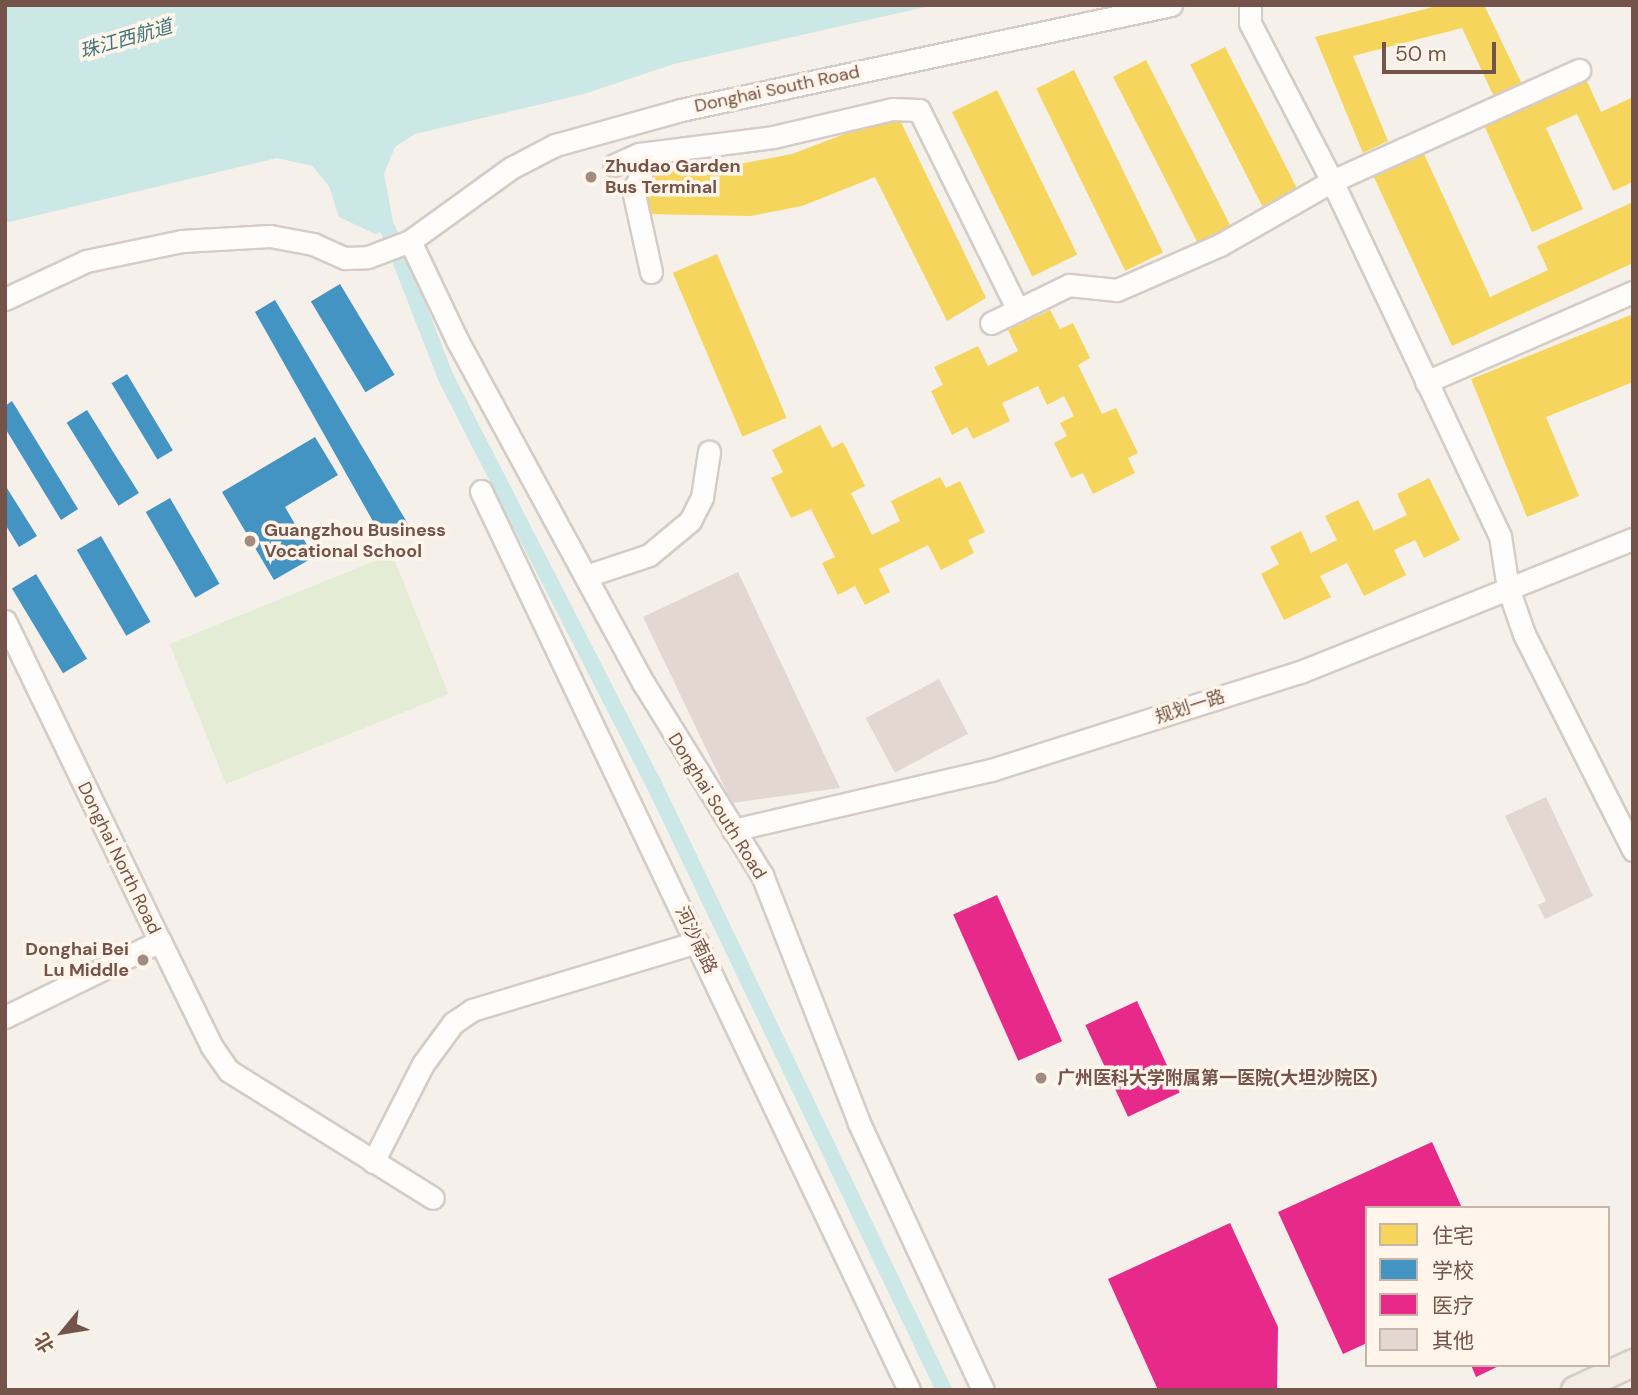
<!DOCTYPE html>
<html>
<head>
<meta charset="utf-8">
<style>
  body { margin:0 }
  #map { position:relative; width:1638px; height:1395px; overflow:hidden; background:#f6f0ea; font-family:"DM Sans","Noto Sans SC",sans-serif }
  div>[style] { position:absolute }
  .green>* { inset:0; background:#e4ecd5; transform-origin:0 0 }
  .water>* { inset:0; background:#cbe8e6 }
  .homes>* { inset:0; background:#f6d55c; transform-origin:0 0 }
  .schools>* { inset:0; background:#4393c3; transform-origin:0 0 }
  .health>* { inset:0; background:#e7298a; transform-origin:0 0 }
  .canal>* { height:16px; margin:-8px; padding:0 8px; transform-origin:8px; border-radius:8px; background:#cbe8e6 }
  .building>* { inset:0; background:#e3d8d1; transform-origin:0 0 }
  .roads { filter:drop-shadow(2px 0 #d4ccc7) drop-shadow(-2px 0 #d4ccc7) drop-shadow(0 2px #d4ccc7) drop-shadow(0 -2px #d4ccc7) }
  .minor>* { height:21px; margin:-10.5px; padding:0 10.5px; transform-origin:10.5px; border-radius:10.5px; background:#fefdfc }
  .major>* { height:26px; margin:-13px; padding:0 13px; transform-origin:13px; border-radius:13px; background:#f2ece5 }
  .dots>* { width:19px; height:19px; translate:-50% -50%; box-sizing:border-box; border:4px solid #fff5ea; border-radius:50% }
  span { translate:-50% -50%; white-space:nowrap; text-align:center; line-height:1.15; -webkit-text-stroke:7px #fff5ea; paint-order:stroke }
  .street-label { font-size:18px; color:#74544a }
  .poi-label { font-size:18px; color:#74544a; font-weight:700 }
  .left { translate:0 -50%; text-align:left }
  .right { translate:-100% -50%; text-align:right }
  .water-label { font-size:19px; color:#3e7679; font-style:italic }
  .frame { position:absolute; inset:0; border:7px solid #74544a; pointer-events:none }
  .legend { position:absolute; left:1365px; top:1206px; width:245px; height:161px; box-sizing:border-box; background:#fff5ea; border:2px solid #c7b5aa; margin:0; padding:9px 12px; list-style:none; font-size:21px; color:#74544a }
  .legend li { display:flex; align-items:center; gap:14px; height:35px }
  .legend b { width:35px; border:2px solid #c7b5aa }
  .north { position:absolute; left:28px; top:1297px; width:70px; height:70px; -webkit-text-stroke:5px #fff5ea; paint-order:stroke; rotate:240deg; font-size:19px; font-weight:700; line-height:28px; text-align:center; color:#74544a }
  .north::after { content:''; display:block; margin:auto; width:24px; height:32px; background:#74544a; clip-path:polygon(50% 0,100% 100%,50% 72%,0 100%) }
  .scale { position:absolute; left:1382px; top:42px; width:114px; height:32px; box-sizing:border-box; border:4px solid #74544a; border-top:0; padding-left:9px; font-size:21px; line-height:24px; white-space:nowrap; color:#74544a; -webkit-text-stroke:5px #fff5ea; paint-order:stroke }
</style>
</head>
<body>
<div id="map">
  <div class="green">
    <div style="left:392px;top:554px;width:151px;height:240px;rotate:68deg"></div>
  </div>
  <div class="water">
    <div style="clip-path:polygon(5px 5px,934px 5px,674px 64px,584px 94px,415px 134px,395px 147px,384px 174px,394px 227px,375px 234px,339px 217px,329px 186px,312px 166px,277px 158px,5px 223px)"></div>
  </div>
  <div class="homes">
    <div style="clip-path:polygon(1441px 5px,1484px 5px,1522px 84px,1495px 99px,1462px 28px,1353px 56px,1388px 141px,1363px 153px,1315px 37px)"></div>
    <div style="left:1225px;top:47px;width:159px;height:39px;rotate:63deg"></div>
    <div style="left:1146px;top:60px;width:186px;height:37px;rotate:63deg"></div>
    <div style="left:1074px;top:70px;width:203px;height:42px;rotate:64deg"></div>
    <div style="clip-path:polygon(1585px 77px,1601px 112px,1633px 97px,1633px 182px,1613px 191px,1577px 114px,1546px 128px,1583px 209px,1532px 232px,1483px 123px)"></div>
    <div style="left:997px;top:90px;width:183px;height:50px;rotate:64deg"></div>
    <div style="clip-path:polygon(897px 114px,986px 298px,947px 321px,875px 177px,802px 206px,751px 216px,645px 214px,649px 168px,739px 164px,792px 154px)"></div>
    <div style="clip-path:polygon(1422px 150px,1490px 297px,1548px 270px,1537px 246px,1633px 202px,1633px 263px,1452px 346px,1372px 173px)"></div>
    <div style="left:717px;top:254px;width:178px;height:48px;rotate:67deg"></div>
    <div style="clip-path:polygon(1050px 310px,1060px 329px,1073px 323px,1090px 358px,1078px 365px,1102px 414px,1116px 408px,1138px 453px,1128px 458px,1135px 473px,1093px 494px,1083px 473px,1071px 478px,1054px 443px,1067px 436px,1060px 423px,1074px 416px,1064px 396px,1047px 405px,1038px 386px,1002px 403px,1010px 421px,973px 439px,967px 427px,952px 435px,931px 391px,943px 385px,934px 367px,978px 346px,988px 366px,1018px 351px,1008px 330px)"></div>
    <div style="clip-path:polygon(1633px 314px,1633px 382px,1546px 417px,1579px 496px,1527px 517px,1471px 379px)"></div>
    <div style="clip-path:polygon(820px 425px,832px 448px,843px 442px,865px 486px,851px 493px,872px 535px,900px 521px,891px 501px,940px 477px,946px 488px,960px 481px,985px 532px,968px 540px,974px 553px,941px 570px,928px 545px,879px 569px,890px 592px,865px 605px,855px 586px,838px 595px,822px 563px,835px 557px,811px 509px,791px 518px,771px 478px,783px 472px,772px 450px)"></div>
    <div style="clip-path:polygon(1429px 478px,1460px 540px,1424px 558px,1415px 540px,1394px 550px,1406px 575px,1364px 596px,1347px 563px,1320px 576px,1331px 597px,1284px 620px,1261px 574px,1279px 564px,1270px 547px,1301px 531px,1311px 553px,1337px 540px,1325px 516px,1358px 500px,1374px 531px,1407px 515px,1397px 494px)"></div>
  </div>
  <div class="schools">
    <div style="left:340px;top:284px;width:106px;height:34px;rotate:59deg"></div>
    <div style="clip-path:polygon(275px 300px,408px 524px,383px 539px,255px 312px)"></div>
    <div style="left:127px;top:374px;width:89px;height:18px;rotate:59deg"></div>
    <div style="clip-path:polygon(12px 401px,78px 509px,61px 520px,5px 428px,5px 406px)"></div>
    <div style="left:87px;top:410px;width:98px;height:24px;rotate:58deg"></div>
    <div style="clip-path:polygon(315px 437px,338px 475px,285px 507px,314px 557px,274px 580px,222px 492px)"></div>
    <div style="clip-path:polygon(5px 485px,37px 536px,19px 547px,5px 524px)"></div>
    <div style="left:170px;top:498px;width:99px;height:28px;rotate:60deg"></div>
    <div style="left:101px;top:536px;width:99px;height:28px;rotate:60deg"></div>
    <div style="left:36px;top:574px;width:99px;height:28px;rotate:59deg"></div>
  </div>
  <div class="health">
    <div style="left:997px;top:895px;width:160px;height:48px;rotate:66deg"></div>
    <div style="left:1137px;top:1001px;width:101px;height:57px;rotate:65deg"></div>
    <div style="clip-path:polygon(1432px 1142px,1462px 1208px,1367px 1208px,1367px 1343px,1343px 1354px,1278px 1212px)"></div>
    <div style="clip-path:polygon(1230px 1223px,1278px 1327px,1277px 1390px,1158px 1390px,1108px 1279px)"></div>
    <div style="clip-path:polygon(1471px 1365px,1501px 1365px,1476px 1377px)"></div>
  </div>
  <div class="canal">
    <div style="left:388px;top:229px;width:160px;rotate:68.7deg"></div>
    <div style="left:446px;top:378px;width:452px;rotate:62.9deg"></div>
    <div style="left:652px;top:780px;width:676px;rotate:64.42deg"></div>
  </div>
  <div class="building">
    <div style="clip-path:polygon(738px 572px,840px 788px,732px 803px,643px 617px)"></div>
    <div style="left:939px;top:679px;width:62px;height:83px;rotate:62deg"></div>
    <div style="clip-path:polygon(1546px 797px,1593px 896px,1545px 919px,1538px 905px,1546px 901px,1505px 816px)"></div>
  </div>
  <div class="roads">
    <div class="minor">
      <div style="left:1250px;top:5px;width:18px;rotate:90deg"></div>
      <div style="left:1250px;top:23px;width:178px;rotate:62.6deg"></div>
      <div style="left:1332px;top:181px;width:393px;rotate:64.7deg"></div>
      <div style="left:1500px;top:536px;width:53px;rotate:81.3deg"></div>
      <div style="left:1508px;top:588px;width:49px;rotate:70.8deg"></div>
      <div style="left:1524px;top:634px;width:242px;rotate:63.2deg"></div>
      <div style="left:639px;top:154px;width:22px;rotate:85deg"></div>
      <div style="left:641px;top:176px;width:16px;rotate:120deg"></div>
      <div style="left:633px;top:190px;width:84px;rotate:77.6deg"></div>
      <div style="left:614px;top:165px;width:27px;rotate:-24deg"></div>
      <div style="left:639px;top:154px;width:135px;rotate:-7.2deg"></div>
      <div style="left:773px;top:137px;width:122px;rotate:-13.2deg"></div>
      <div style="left:892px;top:109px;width:27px;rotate:2deg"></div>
      <div style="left:919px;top:110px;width:223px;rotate:63.7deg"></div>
      <div style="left:410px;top:241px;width:110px;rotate:64.6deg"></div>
      <div style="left:457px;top:340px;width:392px;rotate:61.5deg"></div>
      <div style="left:644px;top:684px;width:225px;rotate:58.3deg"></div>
      <div style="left:762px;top:875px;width:266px;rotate:68.6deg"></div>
      <div style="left:859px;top:1123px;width:294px;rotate:65.1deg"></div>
      <div style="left:5px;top:299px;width:89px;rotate:-25.1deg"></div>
      <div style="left:86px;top:261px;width:98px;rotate:-11.8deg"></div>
      <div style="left:182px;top:241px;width:88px;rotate:-3.3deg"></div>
      <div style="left:270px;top:236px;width:44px;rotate:10.5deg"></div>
      <div style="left:313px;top:244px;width:35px;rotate:24deg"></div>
      <div style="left:345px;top:258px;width:23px;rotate:-2deg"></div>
      <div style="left:368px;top:257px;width:45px;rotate:-20.9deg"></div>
      <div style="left:410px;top:241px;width:125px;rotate:-35.9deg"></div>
      <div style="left:511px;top:168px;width:50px;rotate:-27.6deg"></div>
      <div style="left:555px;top:145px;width:131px;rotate:-15.5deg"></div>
      <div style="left:681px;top:110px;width:501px;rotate:-12.09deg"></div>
      <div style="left:991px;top:323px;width:87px;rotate:-26deg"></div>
      <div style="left:1069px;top:285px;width:48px;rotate:5.9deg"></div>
      <div style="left:1117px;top:290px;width:112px;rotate:-23.6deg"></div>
      <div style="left:1220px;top:245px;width:129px;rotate:-29.7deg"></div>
      <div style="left:1332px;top:181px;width:271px;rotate:-24.2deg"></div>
      <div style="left:1426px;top:382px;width:226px;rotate:-23.5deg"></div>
      <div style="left:481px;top:491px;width:996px;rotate:64.54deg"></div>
      <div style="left:586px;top:576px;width:66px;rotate:-18.4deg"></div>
      <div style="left:649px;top:555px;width:53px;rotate:-39.7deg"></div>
      <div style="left:690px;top:521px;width:27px;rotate:-63deg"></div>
      <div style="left:702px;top:497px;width:46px;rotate:-81.2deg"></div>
      <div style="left:5px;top:621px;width:356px;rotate:64.2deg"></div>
      <div style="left:160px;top:941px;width:173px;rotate:153.9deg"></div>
      <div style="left:733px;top:830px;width:265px;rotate:-13.1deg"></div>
      <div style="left:991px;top:770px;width:324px;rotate:-17.6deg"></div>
      <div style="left:1300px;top:672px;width:359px;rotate:-21.8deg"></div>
      <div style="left:160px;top:941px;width:118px;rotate:63.9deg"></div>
      <div style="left:212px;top:1047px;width:29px;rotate:55deg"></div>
      <div style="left:229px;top:1071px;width:240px;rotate:31.9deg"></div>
      <div style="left:373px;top:1162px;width:110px;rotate:-63deg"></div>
      <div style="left:423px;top:1064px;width:51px;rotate:-53.8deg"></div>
      <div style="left:453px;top:1023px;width:23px;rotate:-34deg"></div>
      <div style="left:472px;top:1010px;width:235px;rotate:-16.8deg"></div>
    </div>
    <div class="major">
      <div style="left:1575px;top:1390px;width:64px;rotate:-25deg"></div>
    </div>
  </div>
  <div class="dots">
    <div style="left:591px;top:177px;background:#a28b82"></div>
    <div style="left:250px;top:541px;background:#a28b82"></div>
    <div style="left:143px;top:960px;background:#a28b82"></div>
    <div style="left:1041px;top:1078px;background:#a28b82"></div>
  </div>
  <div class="street-label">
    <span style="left:777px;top:89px;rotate:-12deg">Donghai South Road</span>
    <span style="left:1190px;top:707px;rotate:-18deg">规划一路</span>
    <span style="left:717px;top:806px;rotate:58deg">Donghai South Road</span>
    <span style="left:119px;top:858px;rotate:64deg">Donghai North Road</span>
    <span style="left:696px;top:940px;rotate:64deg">河沙南路</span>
  </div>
  <div class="poi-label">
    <span class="left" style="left:605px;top:177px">Zhudao Garden<br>Bus Terminal</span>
    <span class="left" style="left:264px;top:541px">Guangzhou Business<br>Vocational School</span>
    <span class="right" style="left:129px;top:960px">Donghai Bei<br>Lu Middle</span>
    <span class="left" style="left:1057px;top:1078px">广州医科大学附属第一医院(大坦沙院区)</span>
  </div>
  <div class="water-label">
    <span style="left:126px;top:39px;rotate:-16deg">珠江西航道</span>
  </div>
  <div class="frame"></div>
  <ul class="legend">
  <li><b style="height:19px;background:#f6d55c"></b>住宅</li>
  <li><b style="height:19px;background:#4393c3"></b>学校</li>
  <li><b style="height:19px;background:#e7298a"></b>医疗</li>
  <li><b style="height:19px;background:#e3d8d1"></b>其他</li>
  </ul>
  <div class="north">北</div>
  <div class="scale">50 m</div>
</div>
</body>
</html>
